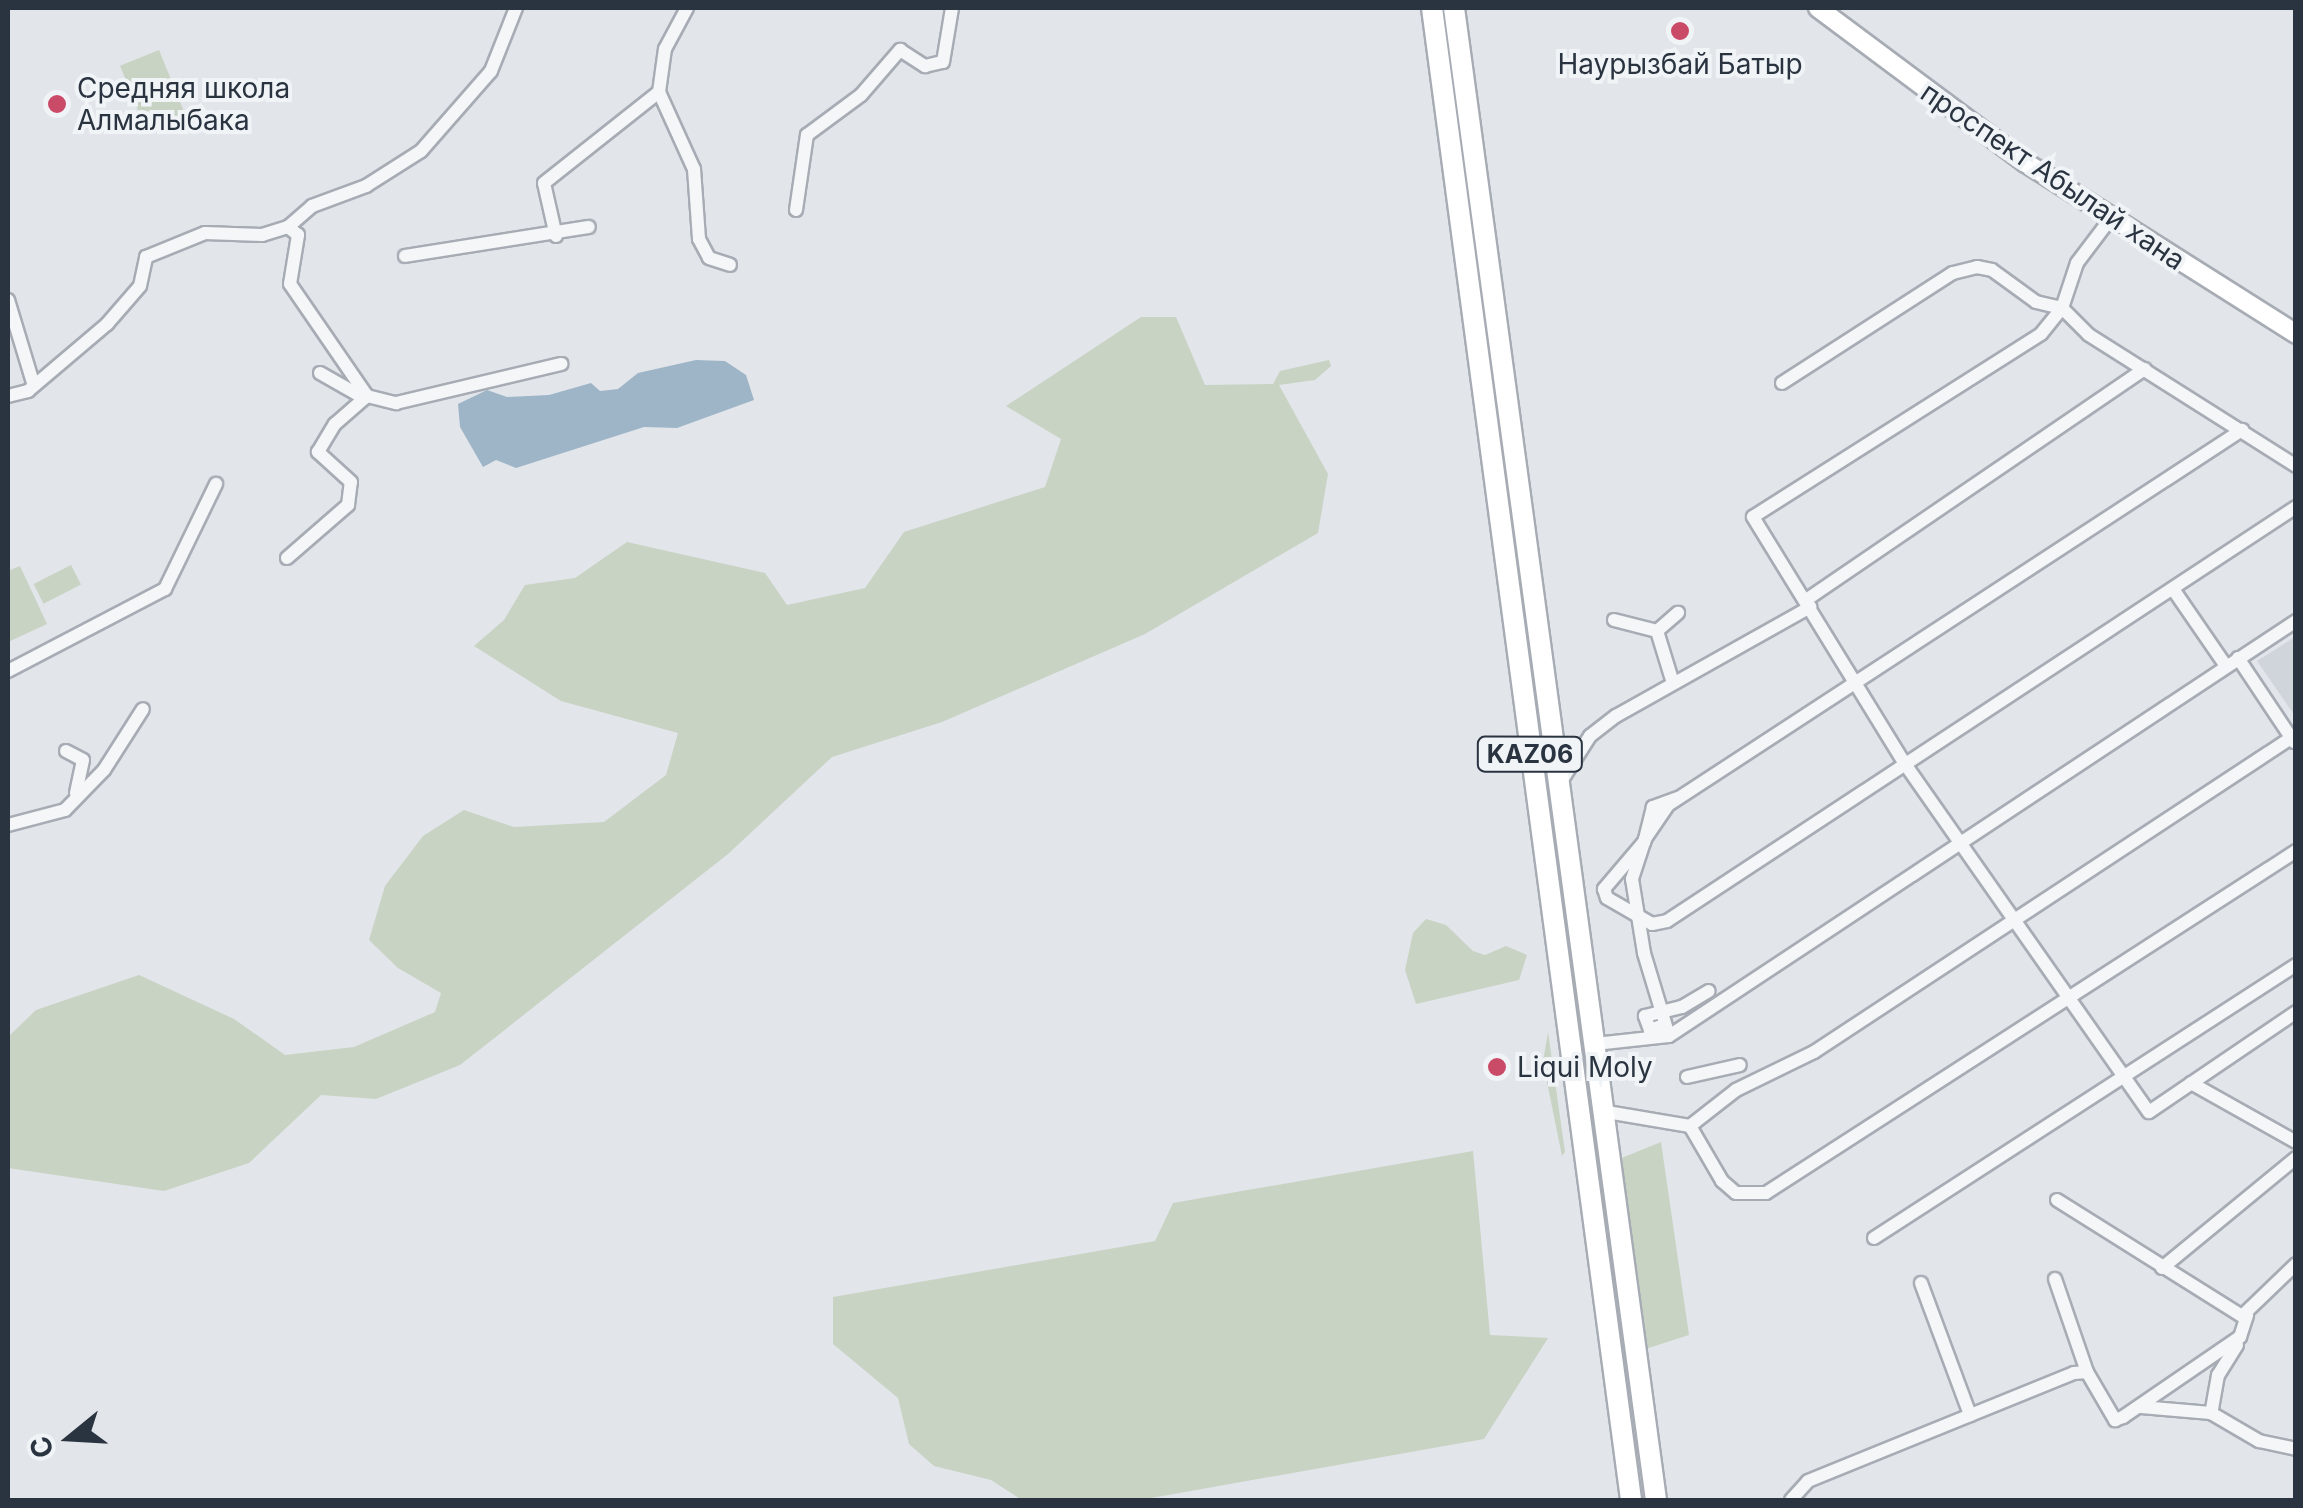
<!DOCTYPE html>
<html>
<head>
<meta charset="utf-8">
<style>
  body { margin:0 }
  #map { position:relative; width:2303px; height:1508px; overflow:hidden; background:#e2e5ea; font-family:Inter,sans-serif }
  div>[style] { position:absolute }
  .built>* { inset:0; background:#d0d5dc }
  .green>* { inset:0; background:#c8d3c3; transform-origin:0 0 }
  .water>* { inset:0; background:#9eb5c8 }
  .roads { filter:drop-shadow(2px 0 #a7acb4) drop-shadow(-2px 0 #a7acb4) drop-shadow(0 2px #a7acb4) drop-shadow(0 -2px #a7acb4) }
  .minor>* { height:12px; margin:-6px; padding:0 6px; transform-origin:6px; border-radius:6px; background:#f4f6f8 }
  .secondary>* { height:18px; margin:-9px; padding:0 9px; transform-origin:9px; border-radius:9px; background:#fff }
  .trunk>* { height:20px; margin:-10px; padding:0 10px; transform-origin:10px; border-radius:10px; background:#fff }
  .dots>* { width:28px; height:28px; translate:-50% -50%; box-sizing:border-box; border:5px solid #f1f4f7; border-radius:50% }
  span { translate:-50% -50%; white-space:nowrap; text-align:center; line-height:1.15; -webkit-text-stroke:8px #f1f4f7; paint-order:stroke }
  .shield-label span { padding:2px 8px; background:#f1f4f7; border:2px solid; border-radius:8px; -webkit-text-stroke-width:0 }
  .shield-label { font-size:25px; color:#2a3441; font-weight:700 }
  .poi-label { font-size:28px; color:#2a3441 }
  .left { translate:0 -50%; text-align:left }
  .street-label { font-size:28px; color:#2a3441 }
  .frame { position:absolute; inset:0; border:10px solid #2a3441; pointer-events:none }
  .north { position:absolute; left:20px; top:1388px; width:100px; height:100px; -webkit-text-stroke:8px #f1f4f7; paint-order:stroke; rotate:252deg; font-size:28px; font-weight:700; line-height:40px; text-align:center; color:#2a3441 }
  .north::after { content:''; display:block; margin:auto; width:35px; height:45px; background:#2a3441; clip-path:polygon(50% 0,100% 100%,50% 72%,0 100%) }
</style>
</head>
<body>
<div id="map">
  <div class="built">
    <div style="clip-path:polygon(2295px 637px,2295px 716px,2257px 661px)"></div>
  </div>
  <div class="green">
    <div style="left:159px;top:50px;width:69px;height:42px;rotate:68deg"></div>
    <div style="clip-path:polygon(1141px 317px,1176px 317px,1205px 385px,1273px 384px,1280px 371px,1329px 360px,1331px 366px,1315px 380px,1279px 385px,1328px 474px,1318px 533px,1145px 634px,942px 722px,832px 757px,728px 854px,460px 1065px,376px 1099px,321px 1095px,249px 1163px,164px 1191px,8px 1168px,8px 1037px,36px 1010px,139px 975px,234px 1019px,285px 1055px,354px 1047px,435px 1012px,441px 993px,398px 968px,369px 940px,385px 886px,423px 836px,464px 810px,514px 827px,604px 822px,666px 775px,678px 733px,561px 701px,474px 646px,504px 620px,525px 585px,575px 578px,627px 542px,765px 573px,787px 605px,865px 588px,904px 532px,1045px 487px,1061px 439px,1006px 406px)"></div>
    <div style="left:71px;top:565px;width:22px;height:42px;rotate:63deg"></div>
    <div style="clip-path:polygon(20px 566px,47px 624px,8px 642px,8px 571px)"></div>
    <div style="clip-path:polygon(1426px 919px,1446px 925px,1473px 951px,1485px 955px,1506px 946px,1527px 955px,1519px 980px,1416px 1004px,1405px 970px,1413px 933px)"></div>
    <div style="clip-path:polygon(1548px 1032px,1565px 1152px,1562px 1156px,1543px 1062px)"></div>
    <div style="clip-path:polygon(1661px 1142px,1689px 1335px,1642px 1350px,1619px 1159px)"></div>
    <div style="clip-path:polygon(1473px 1151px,1490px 1335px,1548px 1338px,1484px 1439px,1140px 1500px,1022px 1500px,991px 1480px,934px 1466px,909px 1444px,898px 1398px,833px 1344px,833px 1297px,1155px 1241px,1173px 1203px)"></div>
  </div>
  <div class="water">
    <div style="clip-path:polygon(696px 360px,725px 361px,746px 375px,754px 400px,677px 428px,644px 427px,516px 468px,496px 460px,483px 467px,460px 427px,458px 404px,487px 390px,507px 397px,549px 395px,591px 383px,600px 391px,618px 389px,638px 373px)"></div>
  </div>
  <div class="roads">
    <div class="minor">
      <div style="left:659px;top:92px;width:85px;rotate:65.6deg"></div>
      <div style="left:694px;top:169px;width:70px;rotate:85.9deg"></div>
      <div style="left:699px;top:239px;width:21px;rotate:62deg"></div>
      <div style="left:709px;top:258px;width:22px;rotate:18deg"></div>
      <div style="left:796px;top:210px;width:76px;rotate:-81.7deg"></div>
      <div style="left:807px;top:135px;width:67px;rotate:-36.5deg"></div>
      <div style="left:861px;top:95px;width:60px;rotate:-49.1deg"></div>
      <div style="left:900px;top:50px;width:30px;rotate:33deg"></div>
      <div style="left:925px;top:66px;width:18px;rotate:-13deg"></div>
      <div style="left:943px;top:62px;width:55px;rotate:-80.5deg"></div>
      <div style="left:2111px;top:218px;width:56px;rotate:127.1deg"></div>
      <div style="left:2077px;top:263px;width:47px;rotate:108.4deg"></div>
      <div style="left:2062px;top:308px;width:33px;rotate:129deg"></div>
      <div style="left:2041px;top:334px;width:341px;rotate:147.6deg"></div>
      <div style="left:1753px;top:517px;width:290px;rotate:58.4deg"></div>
      <div style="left:1905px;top:764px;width:425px;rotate:55deg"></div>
      <div style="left:2149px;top:1112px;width:178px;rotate:-34.2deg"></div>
      <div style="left:556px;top:236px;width:54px;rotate:-102.8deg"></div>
      <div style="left:544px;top:183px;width:147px;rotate:-38.4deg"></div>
      <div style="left:659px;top:92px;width:43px;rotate:-82.1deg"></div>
      <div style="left:665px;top:49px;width:47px;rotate:-61.8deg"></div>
      <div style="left:405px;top:256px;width:186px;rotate:-9deg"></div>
      <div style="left:8px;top:300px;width:87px;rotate:73.2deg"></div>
      <div style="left:320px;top:373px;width:51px;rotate:29.6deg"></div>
      <div style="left:1782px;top:383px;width:203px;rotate:-32.8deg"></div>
      <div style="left:1953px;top:273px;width:25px;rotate:-14deg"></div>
      <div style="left:1977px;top:267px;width:15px;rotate:11deg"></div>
      <div style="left:1992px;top:270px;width:54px;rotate:36deg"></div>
      <div style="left:2036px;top:302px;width:27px;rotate:13deg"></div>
      <div style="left:2062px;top:308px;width:38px;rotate:45deg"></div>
      <div style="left:2089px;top:335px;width:245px;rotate:32.3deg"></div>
      <div style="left:8px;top:396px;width:21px;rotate:-14deg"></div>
      <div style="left:28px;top:391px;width:104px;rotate:-40.3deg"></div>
      <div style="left:107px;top:324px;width:50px;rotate:-49deg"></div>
      <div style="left:140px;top:286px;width:30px;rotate:-78deg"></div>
      <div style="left:146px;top:257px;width:64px;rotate:-22.1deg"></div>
      <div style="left:205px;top:233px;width:57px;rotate:2deg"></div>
      <div style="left:262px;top:235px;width:27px;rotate:-17deg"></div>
      <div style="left:288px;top:227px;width:32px;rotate:-41deg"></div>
      <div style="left:312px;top:206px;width:58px;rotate:-20.3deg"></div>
      <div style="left:366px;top:186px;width:65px;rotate:-32.5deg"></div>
      <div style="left:421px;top:151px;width:106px;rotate:-48.8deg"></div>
      <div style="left:491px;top:71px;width:68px;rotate:-68.4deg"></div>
      <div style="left:367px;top:396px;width:30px;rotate:14deg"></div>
      <div style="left:396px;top:403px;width:170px;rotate:-13.3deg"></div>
      <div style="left:287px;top:558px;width:81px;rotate:-41deg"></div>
      <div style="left:348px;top:505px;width:23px;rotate:-83deg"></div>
      <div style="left:351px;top:482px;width:45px;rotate:-137.7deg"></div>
      <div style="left:318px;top:452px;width:33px;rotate:-59deg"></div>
      <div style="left:335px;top:424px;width:43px;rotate:-41.2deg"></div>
      <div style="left:367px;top:396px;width:136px;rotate:-124.5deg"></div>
      <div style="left:290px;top:284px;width:50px;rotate:-80.7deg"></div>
      <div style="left:298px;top:235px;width:13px;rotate:-141deg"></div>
      <div style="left:2173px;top:589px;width:93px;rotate:55.5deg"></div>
      <div style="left:1806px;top:600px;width:410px;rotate:-34.3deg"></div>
      <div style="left:1614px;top:620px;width:44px;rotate:14.3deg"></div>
      <div style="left:1657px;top:631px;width:54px;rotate:72.9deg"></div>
      <div style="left:1657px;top:631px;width:28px;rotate:-41deg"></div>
      <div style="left:2238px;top:658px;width:101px;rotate:56.3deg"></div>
      <div style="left:8px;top:671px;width:177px;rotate:-27.6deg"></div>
      <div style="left:165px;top:589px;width:117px;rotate:-64.1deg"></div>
      <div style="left:66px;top:751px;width:19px;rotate:28deg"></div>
      <div style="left:83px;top:760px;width:34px;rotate:102deg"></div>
      <div style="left:1560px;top:783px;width:56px;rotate:-57.4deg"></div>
      <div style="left:1590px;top:736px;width:33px;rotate:-38deg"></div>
      <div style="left:1616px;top:716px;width:223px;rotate:-29.3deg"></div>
      <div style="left:1678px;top:798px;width:27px;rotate:160deg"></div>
      <div style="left:1653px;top:807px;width:36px;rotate:104deg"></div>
      <div style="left:1644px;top:842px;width:62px;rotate:130.4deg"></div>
      <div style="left:1604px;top:889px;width:9px;rotate:72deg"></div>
      <div style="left:1607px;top:898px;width:52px;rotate:30deg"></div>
      <div style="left:1652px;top:924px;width:15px;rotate:-11deg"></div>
      <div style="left:1667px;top:921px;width:753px;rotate:-33.35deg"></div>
      <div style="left:8px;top:825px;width:59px;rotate:-14.7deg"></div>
      <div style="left:65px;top:810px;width:56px;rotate:-45.7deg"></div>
      <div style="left:104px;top:770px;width:72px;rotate:-57.4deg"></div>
      <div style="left:1664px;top:1025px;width:15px;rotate:160deg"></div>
      <div style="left:1650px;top:1030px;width:15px;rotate:-110deg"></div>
      <div style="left:1645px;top:1016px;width:38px;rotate:-14deg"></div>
      <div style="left:1682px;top:1007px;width:31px;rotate:-31deg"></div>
      <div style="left:1669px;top:1036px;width:87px;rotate:-106.8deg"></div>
      <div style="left:1644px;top:953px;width:75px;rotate:-99.2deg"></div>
      <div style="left:1632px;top:879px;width:42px;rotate:-72deg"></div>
      <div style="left:1645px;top:839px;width:41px;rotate:-55.9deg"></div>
      <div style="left:1668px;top:805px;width:686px;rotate:-33.16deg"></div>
      <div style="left:1595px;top:1044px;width:74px;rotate:-6.2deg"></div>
      <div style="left:1669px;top:1036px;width:752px;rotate:-33.5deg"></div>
      <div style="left:1687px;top:1077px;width:54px;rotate:-12.8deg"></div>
      <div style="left:2191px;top:1083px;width:120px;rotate:29.3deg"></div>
      <div style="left:1607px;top:1112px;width:84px;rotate:9.6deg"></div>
      <div style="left:1690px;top:1126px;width:58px;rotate:-38deg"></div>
      <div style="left:1736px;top:1090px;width:87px;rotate:-26deg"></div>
      <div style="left:1814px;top:1052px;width:571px;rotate:-33.36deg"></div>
      <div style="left:1690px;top:1126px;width:64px;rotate:59.8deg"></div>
      <div style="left:1722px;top:1181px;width:18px;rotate:41deg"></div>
      <div style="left:1736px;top:1193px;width:30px"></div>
      <div style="left:1766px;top:1193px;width:631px;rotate:-32.83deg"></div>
      <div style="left:2057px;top:1200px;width:218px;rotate:32.1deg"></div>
      <div style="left:2242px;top:1316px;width:75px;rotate:-43.9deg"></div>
      <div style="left:1874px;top:1238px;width:503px;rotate:-32.9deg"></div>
      <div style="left:2162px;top:1268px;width:173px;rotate:-39.4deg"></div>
      <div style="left:2055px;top:1279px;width:98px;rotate:71deg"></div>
      <div style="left:1921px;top:1283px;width:141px;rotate:69.6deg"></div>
      <div style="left:2237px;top:1345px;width:36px;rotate:122deg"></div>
      <div style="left:2218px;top:1375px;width:39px;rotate:100deg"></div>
      <div style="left:2211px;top:1413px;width:56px;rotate:30.3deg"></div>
      <div style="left:2259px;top:1441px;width:38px;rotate:12deg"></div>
      <div style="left:2141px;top:1407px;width:70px;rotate:4.9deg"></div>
      <div style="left:1791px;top:1500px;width:25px;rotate:-48deg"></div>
      <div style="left:1808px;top:1481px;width:287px;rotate:-22.1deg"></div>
      <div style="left:2074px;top:1373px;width:13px;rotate:-4deg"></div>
      <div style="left:2087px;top:1372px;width:56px;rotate:59.7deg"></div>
      <div style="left:2115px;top:1420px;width:9px;rotate:-21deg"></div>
      <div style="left:2123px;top:1417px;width:142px;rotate:-34.4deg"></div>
      <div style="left:2240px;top:1337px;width:23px;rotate:-72deg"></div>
    </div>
    <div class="secondary">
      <div style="left:1818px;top:8px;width:259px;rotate:36.7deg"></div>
      <div style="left:2026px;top:163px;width:320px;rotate:32.3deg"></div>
    </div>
    <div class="trunk">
      <div style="left:1432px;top:8px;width:1505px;rotate:82.4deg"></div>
      <div style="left:1454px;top:8px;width:1506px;rotate:82.29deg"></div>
    </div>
  </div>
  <div class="dots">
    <div style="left:1680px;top:31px;background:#ca4b67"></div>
    <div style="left:57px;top:104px;background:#ca4b67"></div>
    <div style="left:1497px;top:1067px;background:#ca4b67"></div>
  </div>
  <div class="shield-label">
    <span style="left:1530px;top:754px">KАZ06</span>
  </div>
  <div class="poi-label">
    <span style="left:1680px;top:64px">Наурызбай Батыр</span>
    <span class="left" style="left:77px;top:104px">Средняя школа<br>Алмалыбака</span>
    <span class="left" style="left:1517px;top:1067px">Liqui Moly</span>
  </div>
  <div class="street-label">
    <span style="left:2053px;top:176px;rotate:34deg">проспект Абылай хана</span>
  </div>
  <div class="frame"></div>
  <div class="north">С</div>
</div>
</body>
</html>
